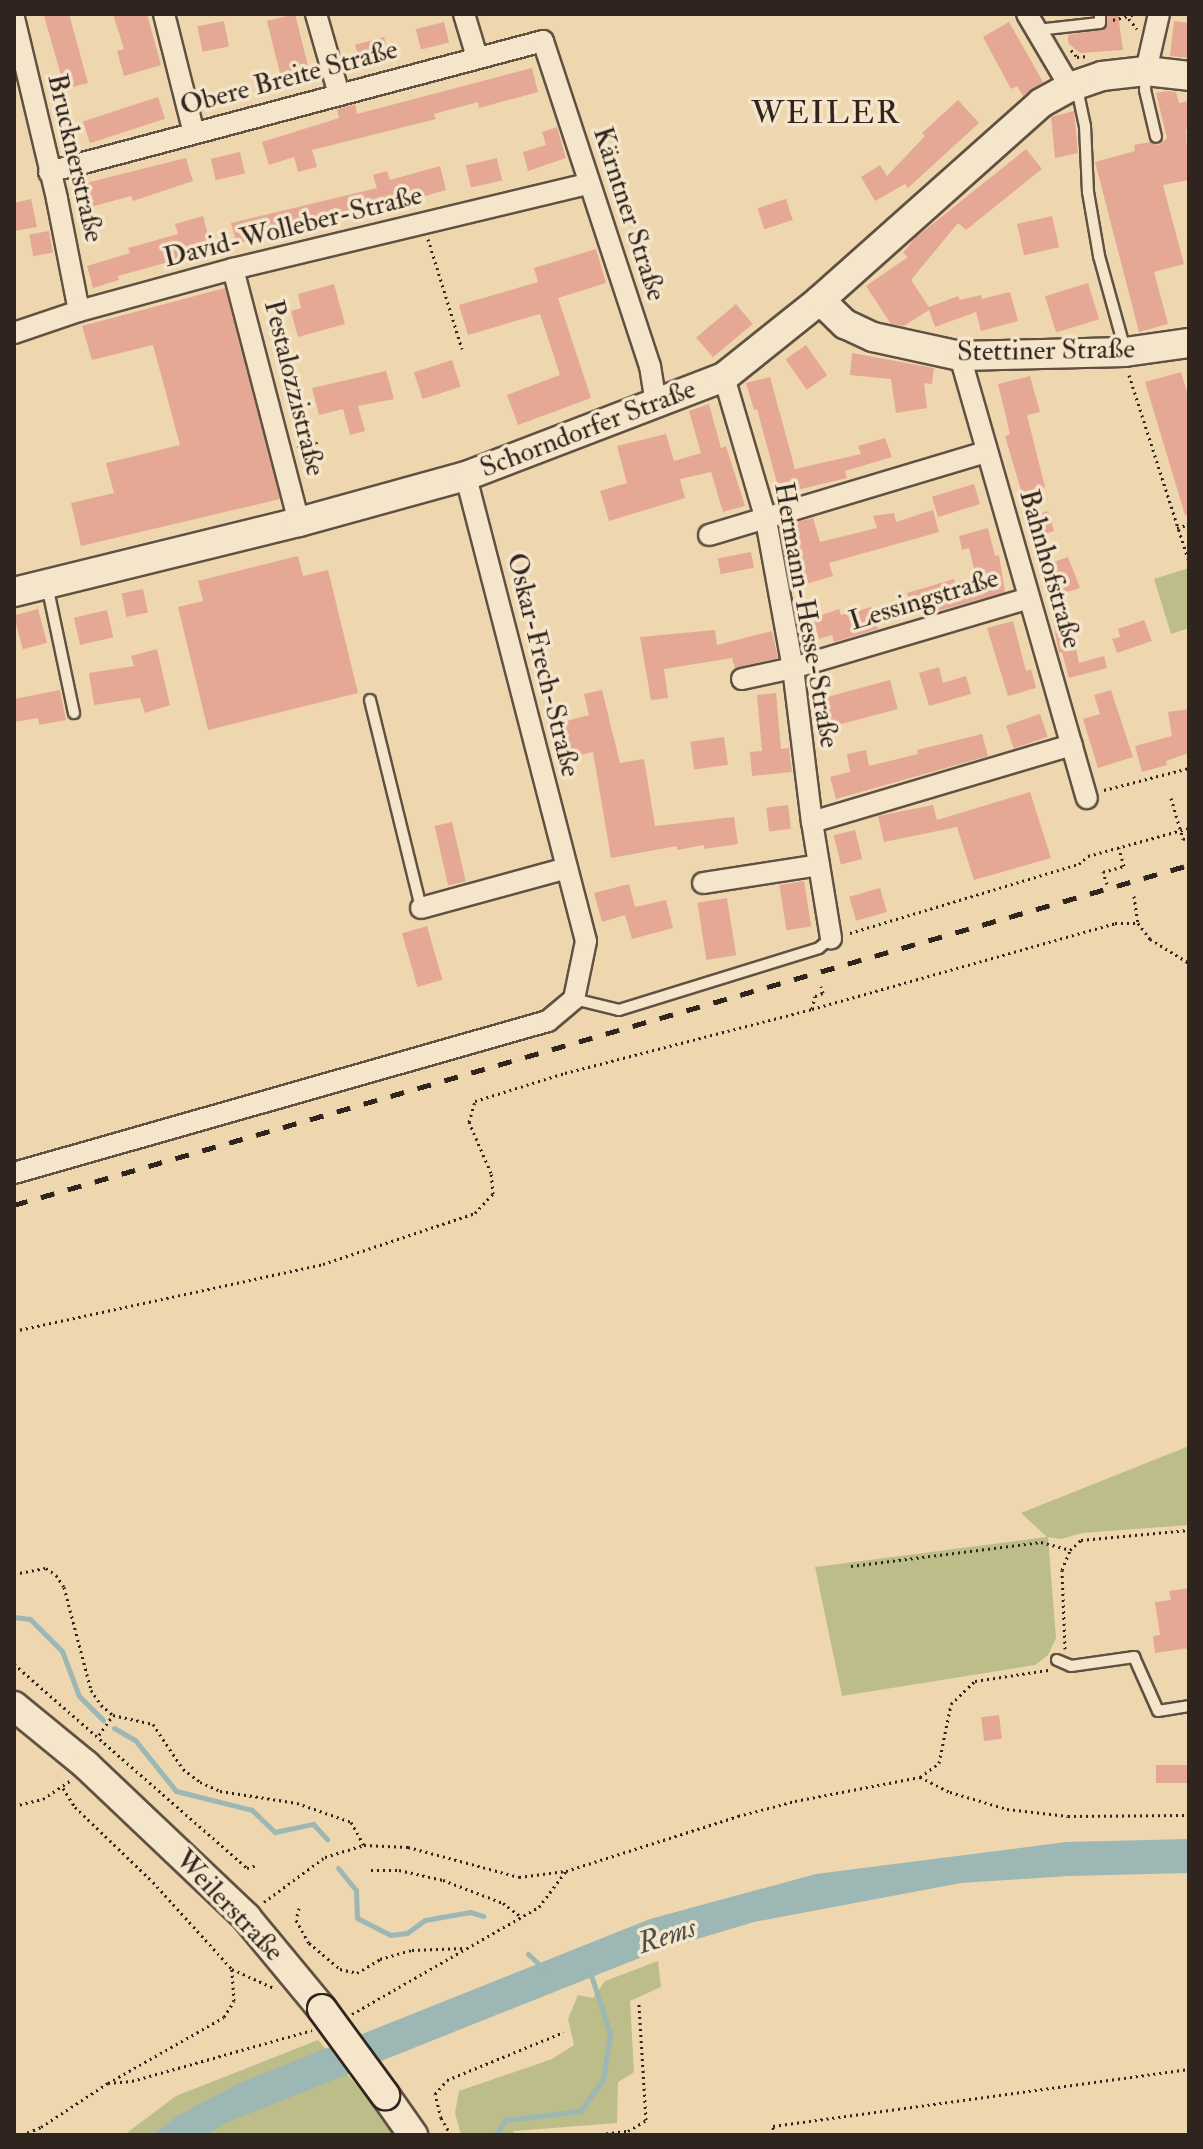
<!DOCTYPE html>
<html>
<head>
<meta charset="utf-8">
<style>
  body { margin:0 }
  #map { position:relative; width:1203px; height:2149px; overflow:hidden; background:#eed7af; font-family:"IM FELL Double Pica",serif }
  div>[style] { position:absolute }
  .green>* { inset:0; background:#bcbd88 }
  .water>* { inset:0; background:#9cb7b4 }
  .stream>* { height:5px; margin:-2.5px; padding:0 2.5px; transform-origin:2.5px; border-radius:2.5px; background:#9cb7b4 }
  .building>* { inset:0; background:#e5a895; transform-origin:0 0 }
  .path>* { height:3px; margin-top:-1.5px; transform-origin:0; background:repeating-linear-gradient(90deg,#30241e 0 2px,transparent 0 6px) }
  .roads { filter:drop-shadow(2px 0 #605142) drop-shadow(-2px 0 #605142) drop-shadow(0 2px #605142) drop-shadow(0 -2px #605142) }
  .lane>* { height:10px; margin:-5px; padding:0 5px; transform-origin:5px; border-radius:5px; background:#f4e5cb }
  .street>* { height:20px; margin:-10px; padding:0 10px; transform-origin:10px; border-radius:10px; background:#f4e5cb }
  .secondary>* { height:28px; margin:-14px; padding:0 14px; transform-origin:14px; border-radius:14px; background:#f4e5cb }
  .rail>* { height:5px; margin-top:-2.5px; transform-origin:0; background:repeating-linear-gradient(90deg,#30241e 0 14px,transparent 0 28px) }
  .bridges { filter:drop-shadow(2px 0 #30241e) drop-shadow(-2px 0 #30241e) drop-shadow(0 2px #30241e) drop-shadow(0 -2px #30241e) }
  .secondary-bridge>* { height:28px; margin:-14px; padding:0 14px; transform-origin:14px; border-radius:14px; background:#f4e5cb }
  span { translate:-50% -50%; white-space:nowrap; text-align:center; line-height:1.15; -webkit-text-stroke:7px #f4e5cb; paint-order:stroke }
  .street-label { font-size:28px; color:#30241e }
  .water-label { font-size:30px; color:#50504b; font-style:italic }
  .quarter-label { font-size:32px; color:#30241e; letter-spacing:2px }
  .frame { position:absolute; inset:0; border:16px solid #30241e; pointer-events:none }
</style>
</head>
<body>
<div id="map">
  <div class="green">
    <div style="clip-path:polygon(1189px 568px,1189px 628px,1171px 634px,1154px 579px)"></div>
    <div style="clip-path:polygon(1189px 1446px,1189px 1525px,1082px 1533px,1061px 1539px,1048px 1537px,1056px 1638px,1048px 1655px,1035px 1665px,842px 1696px,815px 1567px,1047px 1537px,1021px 1513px)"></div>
    <div style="clip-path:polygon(658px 1961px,661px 1987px,630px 2001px,634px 2072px,618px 2082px,617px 2123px,514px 2131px,513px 2135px,461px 2135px,455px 2113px,459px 2091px,552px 2059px,574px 2045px,568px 2019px,578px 1995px,593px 1998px,605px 1981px)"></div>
    <div style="clip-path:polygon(318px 2040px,399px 2135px,124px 2135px,176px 2096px)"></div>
  </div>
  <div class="water">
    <div style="clip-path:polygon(1189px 1839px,1189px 1873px,1069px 1876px,961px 1883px,754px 1922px,657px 1951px,223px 2124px,206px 2135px,152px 2135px,177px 2116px,242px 2082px,650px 1919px,816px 1874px,1066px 1842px)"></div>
  </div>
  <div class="stream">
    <div style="left:14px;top:1617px;width:16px;rotate:7deg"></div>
    <div style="left:30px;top:1619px;width:45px;rotate:45deg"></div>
    <div style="left:62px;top:1651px;width:48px;rotate:69.3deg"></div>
    <div style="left:79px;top:1696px;width:34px;rotate:45deg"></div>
    <div style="left:114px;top:1728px;width:24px;rotate:30deg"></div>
    <div style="left:135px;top:1740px;width:65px;rotate:51.2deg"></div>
    <div style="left:176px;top:1791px;width:78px;rotate:14deg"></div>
    <div style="left:252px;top:1810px;width:32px;rotate:44deg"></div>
    <div style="left:275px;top:1832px;width:39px;rotate:-12deg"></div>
    <div style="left:313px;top:1824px;width:21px;rotate:47deg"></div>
    <div style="left:338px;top:1868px;width:28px;rotate:51deg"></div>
    <div style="left:356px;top:1890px;width:28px;rotate:88deg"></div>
    <div style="left:357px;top:1918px;width:37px;rotate:27deg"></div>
    <div style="left:390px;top:1935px;width:17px;rotate:-7deg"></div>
    <div style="left:407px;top:1933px;width:22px;rotate:-36deg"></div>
    <div style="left:425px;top:1920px;width:46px;rotate:-10.1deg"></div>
    <div style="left:470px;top:1912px;width:14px;rotate:17deg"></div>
    <div style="left:528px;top:1954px;width:19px;rotate:43deg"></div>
    <div style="left:496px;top:2135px;width:17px;rotate:-59deg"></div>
    <div style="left:505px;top:2120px;width:76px;rotate:-6.8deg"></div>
    <div style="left:580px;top:2111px;width:39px;rotate:-54deg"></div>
    <div style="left:603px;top:2079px;width:47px;rotate:-81.3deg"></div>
    <div style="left:610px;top:2033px;width:64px;rotate:-108.2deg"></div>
  </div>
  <div class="building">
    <div style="clip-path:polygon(53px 14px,69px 14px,88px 83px,65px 89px,44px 16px)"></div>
    <div style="clip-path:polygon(113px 14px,147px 14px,161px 65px,124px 76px,117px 51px,124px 49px)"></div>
    <div style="left:295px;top:14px;width:64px;height:29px;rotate:76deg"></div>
    <div style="clip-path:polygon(1108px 14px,1118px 14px,1123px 50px,1080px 53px,1068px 43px,1068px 35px,1105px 29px)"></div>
    <div style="left:224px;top:21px;width:26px;height:27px;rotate:79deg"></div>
    <div style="clip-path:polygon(1174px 21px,1189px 23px,1189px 58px,1170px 56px)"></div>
    <div style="left:444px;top:22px;width:21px;height:29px;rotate:76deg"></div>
    <div style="clip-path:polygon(1009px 22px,1043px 82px,1023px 96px,1017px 86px,1011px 89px,983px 37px)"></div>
    <div style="left:384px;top:37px;width:23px;height:30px;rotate:75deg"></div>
    <div style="clip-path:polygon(532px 68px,538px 92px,479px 108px,478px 102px,434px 114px,436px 119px,312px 150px,317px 167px,298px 172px,294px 157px,269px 165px,262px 142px,339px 118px,337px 109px,355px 104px,357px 114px)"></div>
    <div style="clip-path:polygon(1167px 91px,1176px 92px,1179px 103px,1189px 101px,1189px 129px,1186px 130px,1189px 180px,1163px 185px,1184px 264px,1154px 272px,1168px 324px,1139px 332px,1095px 162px,1135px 151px,1134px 145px,1150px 142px,1159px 145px,1167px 138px,1156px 93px)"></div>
    <div style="left:158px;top:97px;width:23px;height:79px;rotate:72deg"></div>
    <div style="clip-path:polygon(958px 100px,979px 123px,908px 188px,905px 184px,875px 201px,861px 177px,880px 165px,887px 176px,925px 136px,922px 133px)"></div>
    <div style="clip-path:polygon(1074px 111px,1078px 153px,1055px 158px,1051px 117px)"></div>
    <div style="clip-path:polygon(557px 127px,566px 158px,528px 171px,523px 152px,546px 145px,542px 132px)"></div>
    <div style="clip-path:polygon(1026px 149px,1042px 169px,966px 230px,958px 223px,911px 280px,929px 307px,958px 296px,960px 300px,981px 295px,982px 299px,1010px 292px,1018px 321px,981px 331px,976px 312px,935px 327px,929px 310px,904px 326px,891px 324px,866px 286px,908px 257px,903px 253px,915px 238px)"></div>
    <div style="left:240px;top:152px;width:22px;height:30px;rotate:77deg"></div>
    <div style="clip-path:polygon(186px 158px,193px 181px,133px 201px,131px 196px,80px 210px,74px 186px)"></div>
    <div style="left:497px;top:158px;width:23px;height:32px;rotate:77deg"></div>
    <div style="clip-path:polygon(440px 166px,446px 190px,283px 237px,282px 230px,237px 244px,231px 223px,377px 188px,373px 175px,387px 171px,390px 180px)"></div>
    <div style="clip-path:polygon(31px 199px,37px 227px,14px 231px,14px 203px)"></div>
    <div style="left:786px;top:199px;width:22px;height:30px;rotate:72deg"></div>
    <div style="clip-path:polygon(203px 216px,212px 250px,118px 276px,119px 280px,93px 288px,87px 266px,130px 253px,128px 248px,178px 234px,175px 224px)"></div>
    <div style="left:1052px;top:216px;width:32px;height:36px;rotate:77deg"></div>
    <div style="left:49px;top:231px;width:22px;height:20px;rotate:80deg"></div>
    <div style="clip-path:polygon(596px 249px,606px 283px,558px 298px,591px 398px,518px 425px,507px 395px,560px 375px,540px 314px,468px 335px,459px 305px,538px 282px,534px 268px)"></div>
    <div style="left:1088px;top:283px;width:38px;height:45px;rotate:73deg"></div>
    <div style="clip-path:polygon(334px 284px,345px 324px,298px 337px,291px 311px,301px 308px,298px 294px)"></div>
    <div style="clip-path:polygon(225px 288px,280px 499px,81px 546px,71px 503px,114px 493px,106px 463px,180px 445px,153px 345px,92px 360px,82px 326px)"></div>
    <div style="left:736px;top:304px;width:26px;height:52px;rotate:50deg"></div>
    <div style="left:806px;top:345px;width:37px;height:25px;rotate:55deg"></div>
    <div style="clip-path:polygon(852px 353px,934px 368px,932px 384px,924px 383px,927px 408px,896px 413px,891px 379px,850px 375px)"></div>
    <div style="left:452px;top:360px;width:28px;height:40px;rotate:72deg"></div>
    <div style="clip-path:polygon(386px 371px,394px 399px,358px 406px,365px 431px,350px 435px,343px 409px,319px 415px,312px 388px)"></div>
    <div style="clip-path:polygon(1181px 372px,1189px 399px,1189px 515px,1185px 515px,1145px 382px)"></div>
    <div style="clip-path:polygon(1030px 376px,1040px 412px,1027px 415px,1045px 487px,1022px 494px,1005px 436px,1010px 434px,998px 384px)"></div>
    <div style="clip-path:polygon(770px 377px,795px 469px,861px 454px,858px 446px,885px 438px,892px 457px,845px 471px,847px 478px,780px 494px,757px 409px,754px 410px,746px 383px)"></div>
    <div style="clip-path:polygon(709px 404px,721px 448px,726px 446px,745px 506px,723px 512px,711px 472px,680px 479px,685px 498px,609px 521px,600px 491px,627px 483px,617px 446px,666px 434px,674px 461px,701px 453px,689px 411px)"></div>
    <div style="left:974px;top:484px;width:21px;height:44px;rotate:73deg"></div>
    <div style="clip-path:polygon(933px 510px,939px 532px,829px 563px,833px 576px,806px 584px,789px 524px,813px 518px,820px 542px,877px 528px,873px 516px,894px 513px,896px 522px)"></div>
    <div style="left:1048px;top:511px;width:21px;height:21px;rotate:73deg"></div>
    <div style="clip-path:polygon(988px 528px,995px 556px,999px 555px,1005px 592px,928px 614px,924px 601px,911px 606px,907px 593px,954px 579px,955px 583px,976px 577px,969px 548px,962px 550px,959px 536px)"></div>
    <div style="left:751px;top:552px;width:16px;height:34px;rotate:79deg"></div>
    <div style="clip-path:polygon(298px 556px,303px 576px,328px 570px,358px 693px,208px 730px,178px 607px,203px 601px,198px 581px)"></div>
    <div style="clip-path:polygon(1068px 557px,1080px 588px,1064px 593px,1079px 663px,1104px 656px,1107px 668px,1069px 678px,1062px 652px,1059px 653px,1053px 621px,1058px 620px,1039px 567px)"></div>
    <div style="left:143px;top:589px;width:24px;height:22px;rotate:78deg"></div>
    <div style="clip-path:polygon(872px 607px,878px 629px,834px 642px,832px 635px,819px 639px,813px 618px,839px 609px,841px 615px)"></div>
    <div style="left:38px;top:609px;width:35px;height:25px;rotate:75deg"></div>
    <div style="left:107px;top:610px;width:28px;height:34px;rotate:77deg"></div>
    <div style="clip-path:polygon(1144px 620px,1152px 641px,1117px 653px,1112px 639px,1120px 637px,1118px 629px)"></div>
    <div style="clip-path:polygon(1013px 621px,1026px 671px,1031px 669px,1036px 688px,1008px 696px,987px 628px)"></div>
    <div style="clip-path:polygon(715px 630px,717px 645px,772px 631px,778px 658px,735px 668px,732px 658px,664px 669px,668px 698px,651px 700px,640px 637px)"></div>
    <div style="clip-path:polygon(157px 649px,170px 705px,145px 713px,140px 698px,94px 705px,89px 673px,134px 666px,131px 656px)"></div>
    <div style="clip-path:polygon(939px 667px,943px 683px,966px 676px,971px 694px,929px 706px,919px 673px)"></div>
    <div style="left:890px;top:680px;width:30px;height:71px;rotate:75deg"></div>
    <div style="clip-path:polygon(60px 690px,66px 720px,39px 725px,38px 718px,14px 722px,14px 699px)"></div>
    <div style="clip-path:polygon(602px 690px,620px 763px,644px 759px,655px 826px,734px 817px,738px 844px,704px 849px,704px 845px,677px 850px,677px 846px,611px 858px,593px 752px,571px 757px,563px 722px,589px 715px,584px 694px)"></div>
    <div style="clip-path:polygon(1111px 690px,1133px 757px,1098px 768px,1083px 719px,1100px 714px,1094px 695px)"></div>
    <div style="clip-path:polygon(776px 693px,781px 749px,789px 748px,792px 772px,752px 776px,750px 752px,762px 751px,757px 695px)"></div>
    <div style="clip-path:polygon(1189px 709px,1189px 753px,1166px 761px,1167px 765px,1142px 772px,1135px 746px,1172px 736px,1168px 712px)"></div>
    <div style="left:1040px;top:714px;width:24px;height:36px;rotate:71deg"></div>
    <div style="clip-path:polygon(982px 734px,988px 756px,836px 799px,830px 777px,850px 772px,847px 754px,866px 750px,869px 766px,918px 754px,917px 750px)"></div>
    <div style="left:724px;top:737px;width:28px;height:34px;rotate:82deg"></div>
    <div style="clip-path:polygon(1030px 792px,1051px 858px,974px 880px,957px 827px,884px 842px,878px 816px,933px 805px,937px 820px)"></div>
    <div style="left:788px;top:805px;width:24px;height:22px;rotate:83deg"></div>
    <div style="left:452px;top:822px;width:61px;height:18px;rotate:77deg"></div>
    <div style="left:855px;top:830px;width:30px;height:22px;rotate:76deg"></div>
    <div style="left:804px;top:881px;width:46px;height:25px;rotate:81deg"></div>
    <div style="clip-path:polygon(629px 884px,635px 907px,666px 900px,673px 928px,632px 939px,625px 915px,602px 922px,594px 893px)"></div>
    <div style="left:880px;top:888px;width:25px;height:32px;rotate:74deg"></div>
    <div style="left:727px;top:898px;width:58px;height:30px;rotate:81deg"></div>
    <div style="left:427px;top:926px;width:56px;height:26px;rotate:74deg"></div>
    <div style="clip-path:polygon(1189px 1588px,1189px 1648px,1155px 1653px,1153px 1636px,1160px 1635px,1155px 1602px,1171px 1600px,1169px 1591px)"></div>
    <div style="left:999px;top:1715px;width:24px;height:18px;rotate:83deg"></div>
    <div style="left:1189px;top:1765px;width:18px;height:33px;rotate:90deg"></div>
  </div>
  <div class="path">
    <div style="left:1125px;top:14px;width:19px;rotate:51deg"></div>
    <div style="left:1113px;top:20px;width:24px;rotate:-15deg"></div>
    <div style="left:1071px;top:50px;width:9px;rotate:49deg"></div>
    <div style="left:1077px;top:57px;width:11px;rotate:-5deg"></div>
    <div style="left:428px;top:239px;width:115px;rotate:72.8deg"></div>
    <div style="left:1129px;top:375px;width:196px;rotate:72.2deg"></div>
    <div style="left:297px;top:446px;width:19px;rotate:-12deg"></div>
    <div style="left:316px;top:442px;width:7px;rotate:74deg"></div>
    <div style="left:318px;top:449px;width:9px;rotate:36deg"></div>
    <div style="left:1177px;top:528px;width:13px;rotate:-18deg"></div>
    <div style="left:1104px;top:790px;width:88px;rotate:-14.5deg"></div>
    <div style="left:1171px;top:798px;width:43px;rotate:73.7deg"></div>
    <div style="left:1183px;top:839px;width:6px;rotate:-18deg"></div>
    <div style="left:1107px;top:884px;width:13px;rotate:-108deg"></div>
    <div style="left:1103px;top:872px;width:22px;rotate:-16deg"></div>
    <div style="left:1124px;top:866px;width:19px;rotate:-106deg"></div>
    <div style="left:1134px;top:896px;width:27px;rotate:82deg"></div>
    <div style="left:1138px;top:923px;width:20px;rotate:53deg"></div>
    <div style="left:1150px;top:939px;width:46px;rotate:31.6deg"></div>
    <div style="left:1189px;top:900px;width:6px;rotate:90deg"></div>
    <div style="left:850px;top:933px;width:239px;rotate:-16.8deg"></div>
    <div style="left:1079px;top:864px;width:12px;rotate:-42deg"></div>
    <div style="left:1088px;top:856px;width:105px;rotate:-15.5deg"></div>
    <div style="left:812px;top:1009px;width:13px;rotate:-77deg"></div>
    <div style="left:815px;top:996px;width:9px;rotate:-21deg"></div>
    <div style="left:823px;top:993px;width:7px;rotate:-106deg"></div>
    <div style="left:14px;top:1331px;width:316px;rotate:-12.2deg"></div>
    <div style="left:323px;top:1264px;width:160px;rotate:-18.5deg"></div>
    <div style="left:475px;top:1213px;width:26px;rotate:-47deg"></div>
    <div style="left:493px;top:1194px;width:21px;rotate:-95deg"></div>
    <div style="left:491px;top:1173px;width:56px;rotate:-113.3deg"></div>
    <div style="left:469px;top:1122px;width:22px;rotate:-74deg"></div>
    <div style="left:475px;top:1101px;width:94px;rotate:-17.3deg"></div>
    <div style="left:565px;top:1073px;width:255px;rotate:-14.5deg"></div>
    <div style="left:812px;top:1009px;width:315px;rotate:-15.8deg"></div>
    <div style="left:1115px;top:923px;width:23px"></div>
    <div style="left:851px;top:1566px;width:192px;rotate:-7.2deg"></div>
    <div style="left:1041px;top:1542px;width:30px;rotate:15deg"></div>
    <div style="left:14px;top:1574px;width:33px;rotate:-11deg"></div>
    <div style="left:46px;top:1568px;width:12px;rotate:35deg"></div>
    <div style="left:56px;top:1575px;width:14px;rotate:56deg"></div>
    <div style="left:64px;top:1587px;width:106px;rotate:75.3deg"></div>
    <div style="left:91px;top:1690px;width:18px;rotate:56deg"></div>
    <div style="left:101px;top:1705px;width:16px;rotate:40deg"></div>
    <div style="left:113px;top:1715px;width:41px;rotate:12.7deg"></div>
    <div style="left:153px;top:1724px;width:54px;rotate:56.3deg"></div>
    <div style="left:183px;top:1769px;width:21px;rotate:37deg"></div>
    <div style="left:200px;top:1782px;width:22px;rotate:24deg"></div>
    <div style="left:220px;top:1791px;width:78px;rotate:8.9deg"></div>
    <div style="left:297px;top:1803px;width:57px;rotate:19.4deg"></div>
    <div style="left:351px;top:1822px;width:26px;rotate:61deg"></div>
    <div style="left:1065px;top:1649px;width:79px;rotate:-92.2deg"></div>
    <div style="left:1062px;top:1570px;width:22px;rotate:-68deg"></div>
    <div style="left:1070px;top:1550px;width:15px;rotate:-42deg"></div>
    <div style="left:1081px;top:1540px;width:108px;rotate:-5.3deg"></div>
    <div style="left:14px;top:1664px;width:310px;rotate:41.2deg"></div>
    <div style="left:247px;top:1868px;width:10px;rotate:-17deg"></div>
    <div style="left:99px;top:1735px;width:24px;rotate:-55deg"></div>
    <div style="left:920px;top:1777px;width:34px;rotate:27deg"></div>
    <div style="left:950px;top:1792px;width:59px;rotate:16.6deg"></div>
    <div style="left:1007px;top:1809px;width:61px;rotate:6.5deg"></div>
    <div style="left:1068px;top:1816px;width:121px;rotate:-0.5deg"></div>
    <div style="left:63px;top:1788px;width:22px;rotate:58deg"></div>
    <div style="left:75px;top:1807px;width:108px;rotate:43.9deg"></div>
    <div style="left:153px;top:1882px;width:118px;rotate:47.8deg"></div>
    <div style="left:232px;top:1969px;width:48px;rotate:24.4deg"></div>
    <div style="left:14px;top:1806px;width:30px;rotate:-14deg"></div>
    <div style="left:43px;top:1799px;width:34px;rotate:-34deg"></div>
    <div style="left:371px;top:1870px;width:28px"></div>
    <div style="left:399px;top:1870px;width:45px;rotate:12.8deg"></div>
    <div style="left:443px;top:1880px;width:64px;rotate:21deg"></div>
    <div style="left:503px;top:1903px;width:21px;rotate:37deg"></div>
    <div style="left:264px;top:1902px;width:76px;rotate:-36.4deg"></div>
    <div style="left:325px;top:1857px;width:41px;rotate:-17.1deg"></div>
    <div style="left:364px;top:1845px;width:44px;rotate:2.6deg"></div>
    <div style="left:408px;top:1847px;width:115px;rotate:15.1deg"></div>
    <div style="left:519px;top:1877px;width:47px;rotate:-7.3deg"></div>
    <div style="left:566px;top:1871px;width:181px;rotate:-17.7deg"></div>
    <div style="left:738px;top:1816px;width:59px;rotate:-14.7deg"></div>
    <div style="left:795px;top:1801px;width:127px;rotate:-10.9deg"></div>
    <div style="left:920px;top:1777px;width:24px;rotate:-36deg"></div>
    <div style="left:939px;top:1763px;width:60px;rotate:-78.5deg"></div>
    <div style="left:951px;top:1704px;width:33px;rotate:-44deg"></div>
    <div style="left:975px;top:1681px;width:74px;rotate:-8.6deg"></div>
    <div style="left:299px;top:1908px;width:12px;rotate:104deg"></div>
    <div style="left:296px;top:1920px;width:26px;rotate:61deg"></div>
    <div style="left:309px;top:1943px;width:40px;rotate:40deg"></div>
    <div style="left:340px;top:1969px;width:17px;rotate:13deg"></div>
    <div style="left:357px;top:1973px;width:27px;rotate:-31deg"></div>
    <div style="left:380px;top:1959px;width:33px;rotate:-16deg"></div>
    <div style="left:412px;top:1950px;width:52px;rotate:-2.2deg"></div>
    <div style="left:352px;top:2014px;width:215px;rotate:-29.8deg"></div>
    <div style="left:539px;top:1907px;width:45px;rotate:-53.1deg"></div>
    <div style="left:108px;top:2083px;width:24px;rotate:-5deg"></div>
    <div style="left:132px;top:2081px;width:187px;rotate:-15.8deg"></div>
    <div style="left:22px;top:2135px;width:21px;rotate:-23deg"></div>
    <div style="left:41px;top:2127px;width:80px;rotate:-33.3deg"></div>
    <div style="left:108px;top:2083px;width:133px;rotate:-29.6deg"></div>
    <div style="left:224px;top:2017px;width:19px;rotate:-58deg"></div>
    <div style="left:234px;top:2001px;width:32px;rotate:-94deg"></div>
    <div style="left:451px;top:2135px;width:20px;rotate:-120deg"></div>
    <div style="left:441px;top:2118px;width:25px;rotate:-104deg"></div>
    <div style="left:435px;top:2094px;width:18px;rotate:-49deg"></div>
    <div style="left:447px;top:2080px;width:126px;rotate:-22.3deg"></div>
    <div style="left:594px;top:2135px;width:34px;rotate:-7deg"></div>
    <div style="left:628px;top:2131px;width:21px;rotate:-31deg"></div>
    <div style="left:646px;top:2120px;width:116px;rotate:-93.5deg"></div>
    <div style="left:774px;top:2135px;width:9px;rotate:-96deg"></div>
    <div style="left:773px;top:2126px;width:420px;rotate:-7.8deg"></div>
  </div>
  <div class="roads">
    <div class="lane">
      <div style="left:1037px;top:30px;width:63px;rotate:-6.3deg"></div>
      <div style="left:1100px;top:23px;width:9px;rotate:-90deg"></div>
      <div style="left:1146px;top:72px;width:18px;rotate:93deg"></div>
      <div style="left:1145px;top:90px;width:48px;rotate:76.8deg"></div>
      <div style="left:1072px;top:90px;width:11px;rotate:49deg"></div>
      <div style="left:1079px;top:98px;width:29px;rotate:78deg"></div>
      <div style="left:1085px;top:126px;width:66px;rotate:87.4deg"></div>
      <div style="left:1088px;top:192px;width:65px;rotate:80.2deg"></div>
      <div style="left:1099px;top:256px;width:98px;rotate:74.5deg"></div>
      <div style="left:47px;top:585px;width:131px;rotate:78.1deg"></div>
      <div style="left:370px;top:700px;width:214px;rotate:76.2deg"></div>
      <div style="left:574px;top:999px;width:46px;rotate:13.7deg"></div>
      <div style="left:619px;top:1010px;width:209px;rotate:-17.2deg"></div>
      <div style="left:819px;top:948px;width:16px;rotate:-40deg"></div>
      <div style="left:1057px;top:1660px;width:15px;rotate:23deg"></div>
      <div style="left:1071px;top:1666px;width:64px;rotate:-8.1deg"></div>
      <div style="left:1134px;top:1657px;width:59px;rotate:66deg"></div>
      <div style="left:1158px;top:1711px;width:31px;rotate:-9deg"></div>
    </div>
    <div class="street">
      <div style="left:164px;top:14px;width:123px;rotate:75.9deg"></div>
      <div style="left:316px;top:14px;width:83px;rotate:74deg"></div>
      <div style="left:464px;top:14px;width:45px;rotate:73.2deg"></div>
      <div style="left:1027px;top:14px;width:85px;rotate:59.5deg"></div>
      <div style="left:14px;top:18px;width:186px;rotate:76.6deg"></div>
      <div style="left:57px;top:199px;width:114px;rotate:78.9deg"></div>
      <div style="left:1146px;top:71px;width:58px;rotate:-77.2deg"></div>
      <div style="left:49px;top:172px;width:511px;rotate:-14.85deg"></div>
      <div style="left:543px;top:41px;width:342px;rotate:71.8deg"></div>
      <div style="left:650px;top:366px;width:39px;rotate:81deg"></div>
      <div style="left:233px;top:269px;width:261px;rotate:75.4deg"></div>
      <div style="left:14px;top:333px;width:69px;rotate:-18.7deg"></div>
      <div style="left:79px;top:311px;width:160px;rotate:-15.3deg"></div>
      <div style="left:233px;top:269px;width:365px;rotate:-13.5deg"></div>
      <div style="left:960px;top:356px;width:460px;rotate:74deg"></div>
      <div style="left:724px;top:377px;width:149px;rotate:73.6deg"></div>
      <div style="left:766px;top:520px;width:150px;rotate:79.7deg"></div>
      <div style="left:793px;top:668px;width:155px;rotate:83deg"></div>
      <div style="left:812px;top:822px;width:118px;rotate:80.7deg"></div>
      <div style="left:709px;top:535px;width:289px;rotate:-16.7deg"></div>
      <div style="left:742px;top:679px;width:52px;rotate:-12.2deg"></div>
      <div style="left:793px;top:668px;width:246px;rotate:-16.5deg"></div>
      <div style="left:812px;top:822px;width:271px;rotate:-16.5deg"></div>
      <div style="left:703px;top:883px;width:117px;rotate:-8.8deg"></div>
      <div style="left:421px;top:908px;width:151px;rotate:-15.3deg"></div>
      <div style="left:14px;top:1173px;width:555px;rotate:-15.89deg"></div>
      <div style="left:548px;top:1021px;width:34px;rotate:-40deg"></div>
      <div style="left:574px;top:999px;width:59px;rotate:-78.3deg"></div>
      <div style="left:586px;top:941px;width:480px;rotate:-104.5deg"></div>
    </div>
    <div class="secondary">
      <div style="left:820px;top:300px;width:35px;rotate:44deg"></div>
      <div style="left:845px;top:324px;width:31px;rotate:25deg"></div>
      <div style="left:873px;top:337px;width:89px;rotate:12.3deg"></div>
      <div style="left:960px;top:356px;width:165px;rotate:-1.4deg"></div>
      <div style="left:1125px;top:352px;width:65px;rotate:-8deg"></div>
      <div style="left:14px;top:592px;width:293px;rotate:-13.8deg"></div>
      <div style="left:299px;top:522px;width:173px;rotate:-15.4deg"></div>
      <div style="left:466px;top:476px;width:276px;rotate:-21deg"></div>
      <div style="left:724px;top:377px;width:123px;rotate:-38.7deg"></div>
      <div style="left:820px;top:300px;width:296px;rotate:-41.7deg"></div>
      <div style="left:1041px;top:103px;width:33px;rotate:-29deg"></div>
      <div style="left:1070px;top:87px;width:34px;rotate:-19deg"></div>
      <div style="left:1102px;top:76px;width:44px;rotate:-6.5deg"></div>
      <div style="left:1146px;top:71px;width:43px;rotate:6.6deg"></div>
      <div style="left:14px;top:1706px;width:93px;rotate:39.3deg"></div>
      <div style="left:86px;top:1765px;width:221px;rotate:43.5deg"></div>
      <div style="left:246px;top:1917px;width:119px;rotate:50.4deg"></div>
      <div style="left:385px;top:2095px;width:49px;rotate:55deg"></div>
    </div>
  </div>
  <div class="rail">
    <div style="left:14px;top:1205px;width:1223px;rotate:-16.14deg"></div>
  </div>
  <div class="bridges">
    <div class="secondary-bridge">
      <div style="left:322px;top:2009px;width:107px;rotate:53.8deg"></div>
    </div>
  </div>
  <div class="street-label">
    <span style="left:289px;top:78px;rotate:-15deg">Obere Breite Straße</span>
    <span style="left:75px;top:158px;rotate:77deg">Brucknerstraße</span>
    <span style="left:629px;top:214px;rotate:72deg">Kärntner Straße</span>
    <span style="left:293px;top:227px;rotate:-14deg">David-Wolleber-Straße</span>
    <span style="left:1046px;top:351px;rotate:-1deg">Stettiner Straße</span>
    <span style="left:294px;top:388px;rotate:76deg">Pestalozzistraße</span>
    <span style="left:588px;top:429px;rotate:-21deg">Schorndorfer Straße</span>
    <span style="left:1050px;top:569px;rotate:74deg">Bahnhofstraße</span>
    <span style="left:924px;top:600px;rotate:-17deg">Lessingstraße</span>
    <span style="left:806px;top:615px;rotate:80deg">Hermann-Hesse-Straße</span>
    <span style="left:543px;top:665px;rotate:76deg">Oskar-Frech-Straße</span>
    <span style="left:229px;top:1906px;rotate:46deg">Weilerstraße</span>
  </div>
  <div class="water-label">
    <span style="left:667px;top:1936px;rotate:-18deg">Rems</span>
  </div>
  <div class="quarter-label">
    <span style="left:826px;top:113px">WEILER</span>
  </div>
  <div class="frame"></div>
</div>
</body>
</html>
